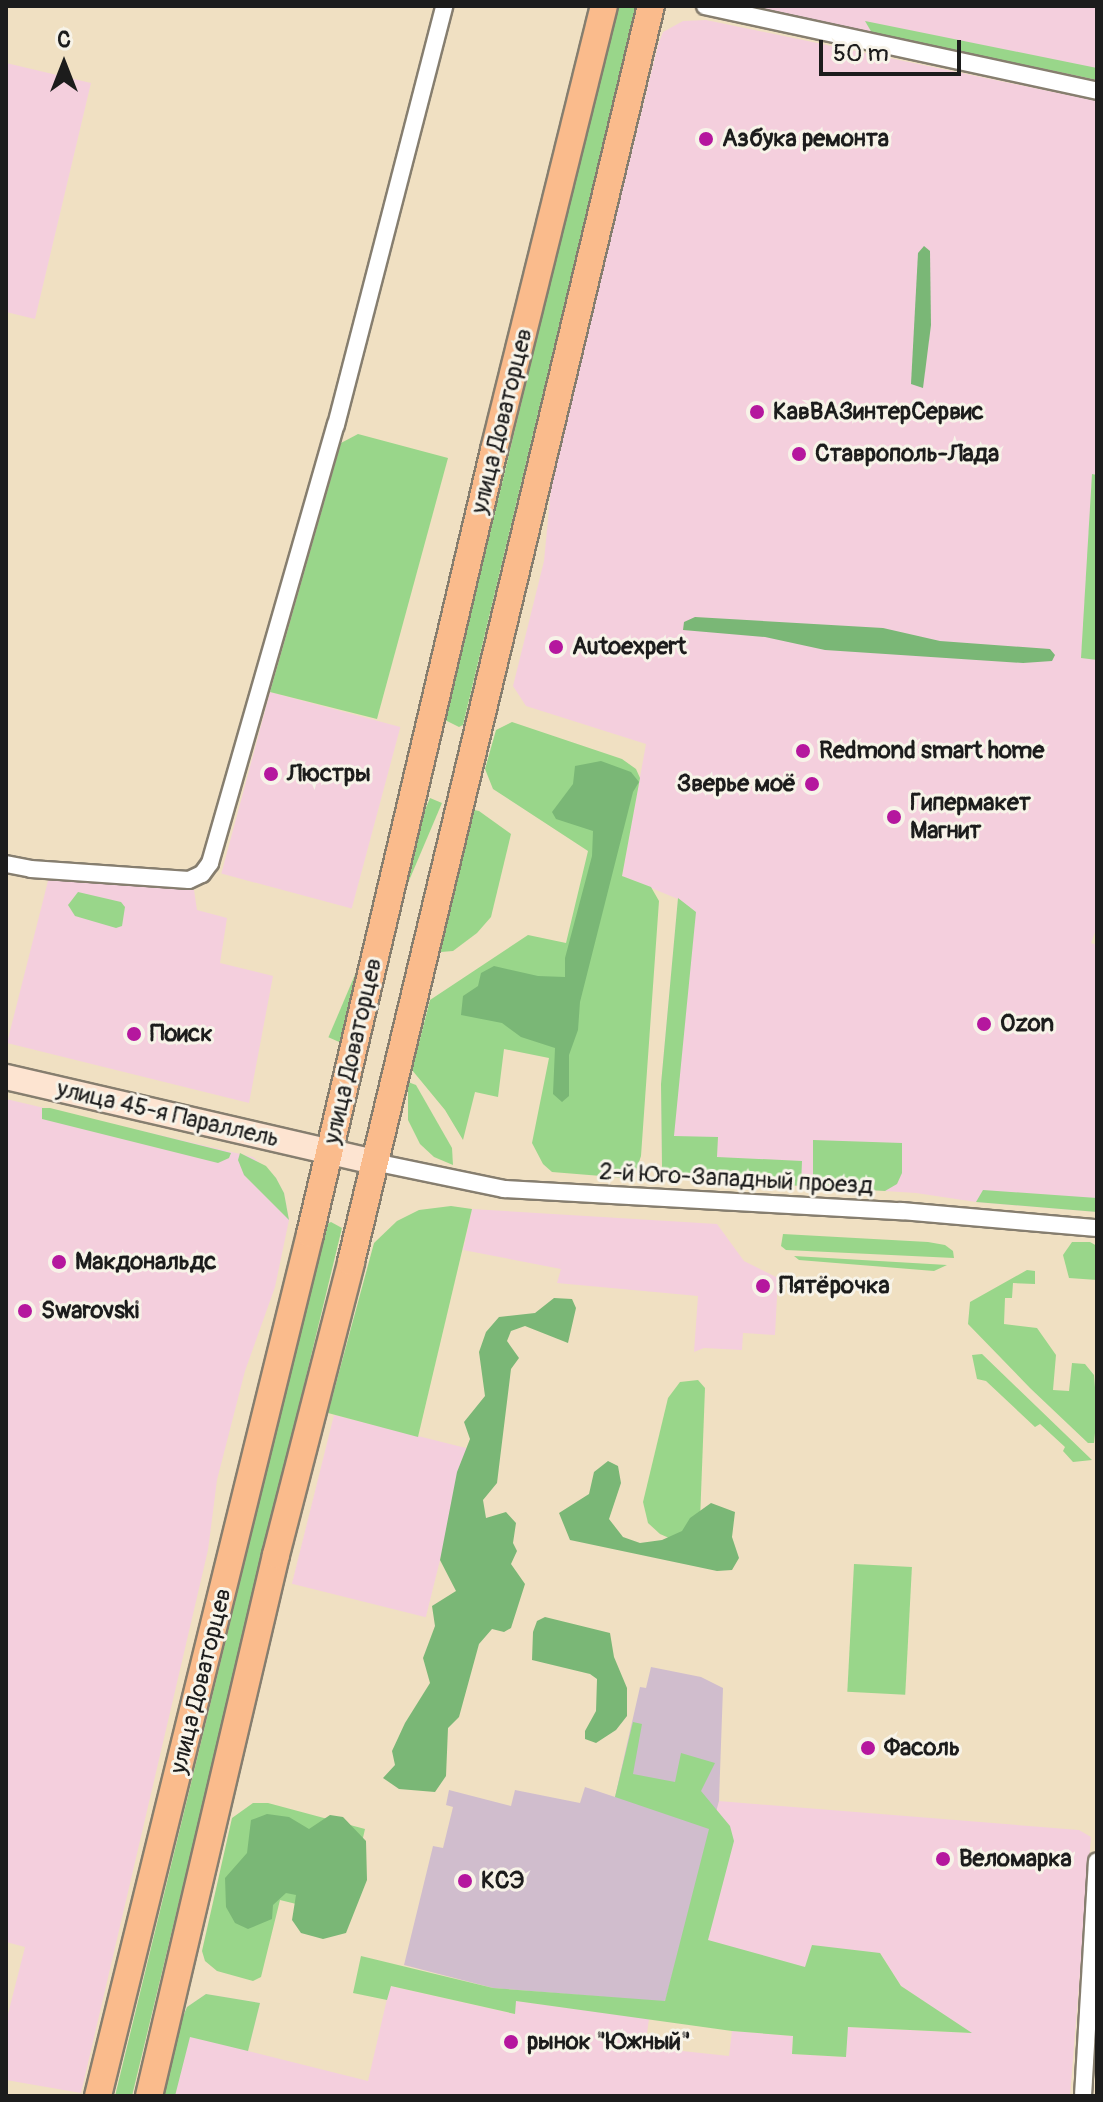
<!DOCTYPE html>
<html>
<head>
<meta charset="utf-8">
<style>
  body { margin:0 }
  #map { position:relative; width:1103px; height:2102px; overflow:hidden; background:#f0e0c2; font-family:Pangolin,sans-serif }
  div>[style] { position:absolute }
  .built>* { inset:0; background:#f4cfdd; transform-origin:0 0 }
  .industrial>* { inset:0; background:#d0bdcd }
  .green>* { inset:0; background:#99d68a; transform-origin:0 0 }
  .forest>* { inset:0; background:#7ab776 }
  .roads { filter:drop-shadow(2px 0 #867e6f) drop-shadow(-2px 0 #867e6f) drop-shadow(0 2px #867e6f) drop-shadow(0 -2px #867e6f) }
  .minor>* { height:16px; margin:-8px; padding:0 8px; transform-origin:8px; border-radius:8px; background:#fff }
  .secondary>* { height:24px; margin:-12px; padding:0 12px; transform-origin:12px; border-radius:12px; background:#fde4d1 }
  .primary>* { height:26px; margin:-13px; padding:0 13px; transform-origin:13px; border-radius:13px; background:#fabb8c }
  .dots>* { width:22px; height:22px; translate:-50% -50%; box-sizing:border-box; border:4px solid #f7f3e8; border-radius:50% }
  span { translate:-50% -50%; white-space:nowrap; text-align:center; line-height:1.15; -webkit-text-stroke:6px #f7f3e8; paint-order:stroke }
  .poi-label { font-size:24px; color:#1c1c1c; font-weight:700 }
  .left { translate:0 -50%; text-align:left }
  .right { translate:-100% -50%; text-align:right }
  .street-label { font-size:24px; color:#1c1c1c }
  .frame { position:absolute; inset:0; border:8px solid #1c1c1c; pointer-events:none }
  .north { position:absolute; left:24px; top:24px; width:80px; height:80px; -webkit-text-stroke:6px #f7f3e8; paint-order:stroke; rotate:0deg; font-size:22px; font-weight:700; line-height:32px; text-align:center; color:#1c1c1c }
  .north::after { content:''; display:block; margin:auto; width:28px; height:36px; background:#1c1c1c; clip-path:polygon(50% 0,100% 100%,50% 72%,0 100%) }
  .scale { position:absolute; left:819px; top:40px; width:142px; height:36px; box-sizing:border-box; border:4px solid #1c1c1c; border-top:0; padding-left:10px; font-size:24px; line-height:28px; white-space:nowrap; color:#1c1c1c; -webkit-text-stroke:6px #f7f3e8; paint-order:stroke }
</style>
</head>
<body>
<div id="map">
  <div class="built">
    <div style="clip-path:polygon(727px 6px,1097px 6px,1097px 80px,872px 33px)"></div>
    <div style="clip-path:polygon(706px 20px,1097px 101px,1097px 927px,1091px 943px,1097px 945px,1097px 1212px,976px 1202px,916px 1193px,677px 1178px,667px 1175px,662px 1167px,661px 1084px,678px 899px,622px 876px,646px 744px,526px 706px,513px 686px,544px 561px,552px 478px,658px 45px,663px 32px,683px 21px)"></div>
    <div style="clip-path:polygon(6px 63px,91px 83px,35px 319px,6px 312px)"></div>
    <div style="left:270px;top:692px;width:135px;height:188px;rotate:15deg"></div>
    <div style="clip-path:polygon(50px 873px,194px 890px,197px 910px,227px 918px,220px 963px,273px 976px,249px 1103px,7px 1043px)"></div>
    <div style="clip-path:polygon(6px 1099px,253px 1157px,276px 1178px,284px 1193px,289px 1220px,275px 1287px,245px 1371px,217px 1480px,208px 1550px,81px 2093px,6px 2080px,6px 2022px,25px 1947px,6px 1942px)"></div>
    <div style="clip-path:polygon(472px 1209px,717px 1224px,744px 1261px,778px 1278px,775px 1335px,743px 1333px,742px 1350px,704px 1348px,694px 1352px,698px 1296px,557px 1283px,561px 1269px,463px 1250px)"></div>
    <div style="left:334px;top:1415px;width:138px;height:174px;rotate:14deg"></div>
    <div style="clip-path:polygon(719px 1801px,1079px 1830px,1091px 1837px,1070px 2096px,163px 2096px,182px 2019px,187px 2007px,206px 1994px,260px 2003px,248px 2051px,368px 2081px,390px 1986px,514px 2014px,516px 2001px,649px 2019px,645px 2047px,729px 2056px,732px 2031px,793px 2036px,792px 2054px,845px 2057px,847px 2027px,970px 2033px,901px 1986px,880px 1953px,803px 1975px,680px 1941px)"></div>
  </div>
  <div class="industrial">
    <div style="clip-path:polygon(651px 1667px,701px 1677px,723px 1688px,719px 1801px,665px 2002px,493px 1988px,404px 1965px,433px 1846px,443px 1848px,453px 1807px,446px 1805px,449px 1790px,511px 1806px,515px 1790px,580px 1803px,585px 1787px,615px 1797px,640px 1687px,646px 1688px)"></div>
  </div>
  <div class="green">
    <div style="clip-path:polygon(617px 6px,636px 6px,463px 725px,459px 727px,445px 720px)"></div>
    <div style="clip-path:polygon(865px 21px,1097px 68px,1097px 80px,872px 33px)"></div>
    <div style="clip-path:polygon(358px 434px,448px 458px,377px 719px,270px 692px,341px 443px)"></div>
    <div style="clip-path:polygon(1092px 474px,1097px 475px,1097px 660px,1081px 658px)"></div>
    <div style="clip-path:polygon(512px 722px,622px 759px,636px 769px,640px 778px,622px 876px,651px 887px,659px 901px,641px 1156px,636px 1171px,626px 1178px,552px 1172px,543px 1164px,532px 1143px,549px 1058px,504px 1049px,498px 1097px,475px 1092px,463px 1140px,445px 1110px,412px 1070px,430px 1000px,528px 935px,566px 943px,588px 851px,493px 789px,485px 769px,496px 730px)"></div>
    <div style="left:430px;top:798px;width:13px;height:260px;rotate:23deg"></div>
    <div style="clip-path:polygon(469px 809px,479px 811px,511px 834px,491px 917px,477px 933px,453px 951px,441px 952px,437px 947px)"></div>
    <div style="clip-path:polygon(78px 892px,121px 902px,125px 907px,122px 926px,116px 928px,75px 916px,68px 905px)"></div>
    <div style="clip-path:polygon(678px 898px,696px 912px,674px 1136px,718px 1137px,717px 1157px,802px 1161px,801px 1186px,677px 1178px,667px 1175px,662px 1167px,661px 1084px)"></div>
    <div style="clip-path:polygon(408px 1082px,416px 1085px,452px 1148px,453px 1165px,434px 1157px,420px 1144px,408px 1120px)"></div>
    <div style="clip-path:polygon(42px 1108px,50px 1108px,231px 1153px,229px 1158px,218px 1163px,42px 1119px)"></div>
    <div style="clip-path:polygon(813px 1140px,902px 1143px,902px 1173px,897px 1184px,885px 1191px,813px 1187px)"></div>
    <div style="clip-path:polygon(240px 1153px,266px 1166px,276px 1178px,284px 1193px,289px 1220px,244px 1175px,238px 1160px)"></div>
    <div style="clip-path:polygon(983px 1190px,1097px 1198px,1097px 1212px,976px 1202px)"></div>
    <div style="clip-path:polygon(451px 1206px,472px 1209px,418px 1437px,328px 1413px,374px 1243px,397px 1221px,419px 1210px)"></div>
    <div style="clip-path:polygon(331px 1222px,342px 1228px,132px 2096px,115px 2096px,327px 1224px)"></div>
    <div style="clip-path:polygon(783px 1234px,928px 1242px,945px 1245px,953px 1251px,954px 1258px,786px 1250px,781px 1246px)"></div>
    <div style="clip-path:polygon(1072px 1242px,1090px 1242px,1097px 1246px,1097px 1280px,1069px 1278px,1063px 1255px)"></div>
    <div style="clip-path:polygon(794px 1256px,947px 1265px,934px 1271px,799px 1260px)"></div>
    <div style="clip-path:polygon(1027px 1270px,1035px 1271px,1035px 1284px,1013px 1283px,1012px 1298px,1005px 1298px,1004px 1324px,1037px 1328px,1056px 1355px,1053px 1390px,1069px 1391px,1072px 1363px,1085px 1364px,1094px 1375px,1097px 1413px,1094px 1443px,1088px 1443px,1030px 1388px,968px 1324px,970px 1302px)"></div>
    <div style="clip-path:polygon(982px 1354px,1092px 1460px,1073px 1462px,1063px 1451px,1065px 1447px,1040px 1424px,1035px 1427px,986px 1381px,977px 1379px,972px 1355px)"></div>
    <div style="clip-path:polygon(698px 1380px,705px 1388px,700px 1521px,676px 1541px,660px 1534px,648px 1523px,643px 1502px,668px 1398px,680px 1382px)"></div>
    <div style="left:854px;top:1564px;width:58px;height:128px;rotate:3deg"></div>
    <div style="clip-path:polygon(633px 1722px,642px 1724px,633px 1774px,675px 1782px,681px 1753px,715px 1763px,701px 1791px,730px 1826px,734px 1841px,708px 1940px,805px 1967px,812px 1945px,880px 1953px,901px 1986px,972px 2033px,848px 2027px,846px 2057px,792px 2054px,793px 2036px,732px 2031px,516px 2001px,515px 2014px,391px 1986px,387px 2000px,353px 1993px,361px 1956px,493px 1988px,665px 2001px,709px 1829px,615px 1797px)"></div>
    <div style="clip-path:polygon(253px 1803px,268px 1803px,365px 1829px,345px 1916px,280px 1900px,261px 1977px,253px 1981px,217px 1971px,205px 1961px,202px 1951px,232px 1818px)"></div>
    <div style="clip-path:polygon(206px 1994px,260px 2003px,248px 2051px,190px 2037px,175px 2096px,163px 2096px,182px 2019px,187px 2007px)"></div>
  </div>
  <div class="forest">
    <div style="clip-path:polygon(924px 246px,930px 251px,931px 325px,923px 388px,911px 384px,918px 253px)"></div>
    <div style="clip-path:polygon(695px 617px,883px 628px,940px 641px,1050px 649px,1055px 655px,1052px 661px,1023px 663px,825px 650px,765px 637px,683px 630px,684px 622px)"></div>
    <div style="clip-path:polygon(601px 761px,631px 772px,639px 782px,633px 792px,580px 1002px,578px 1030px,569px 1055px,569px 1096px,562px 1102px,553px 1094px,555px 1048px,521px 1037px,502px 1023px,461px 1015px,463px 996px,478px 986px,481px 973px,494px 966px,538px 976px,565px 977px,565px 958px,592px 856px,593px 831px,556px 819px,552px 812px,573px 784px,575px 766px)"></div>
    <div style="clip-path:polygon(554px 1298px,572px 1299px,576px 1308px,568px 1343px,525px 1326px,511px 1331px,507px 1341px,519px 1358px,511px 1369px,497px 1483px,483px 1500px,486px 1518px,506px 1512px,516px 1523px,513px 1543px,517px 1551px,511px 1564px,525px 1584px,511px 1628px,504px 1632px,492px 1629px,479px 1644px,459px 1717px,448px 1728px,446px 1776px,435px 1792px,399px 1789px,383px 1778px,395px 1765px,392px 1751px,405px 1723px,430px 1683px,423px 1658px,435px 1626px,432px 1606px,456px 1591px,440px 1560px,457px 1472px,470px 1439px,464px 1422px,485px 1396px,479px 1352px,486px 1332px,499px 1317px,535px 1313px)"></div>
    <div style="clip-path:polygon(608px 1461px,618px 1466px,621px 1483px,609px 1519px,623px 1537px,640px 1543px,662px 1540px,682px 1531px,690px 1518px,711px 1503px,735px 1512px,732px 1537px,739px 1558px,732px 1570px,717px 1571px,570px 1540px,559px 1513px,589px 1494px,594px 1472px)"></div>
    <div style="clip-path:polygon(545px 1617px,610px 1633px,614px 1657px,627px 1688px,627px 1716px,616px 1730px,596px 1743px,585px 1739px,585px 1731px,596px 1711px,597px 1679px,590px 1674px,532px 1660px,533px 1632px,537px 1621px)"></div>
    <div style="clip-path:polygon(267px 1814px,289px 1817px,309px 1829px,330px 1815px,343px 1817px,366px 1841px,367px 1880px,346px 1933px,323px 1939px,301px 1933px,292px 1920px,296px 1895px,286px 1893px,273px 1905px,272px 1919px,248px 1929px,235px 1923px,226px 1907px,225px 1878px,247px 1853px,251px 1820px)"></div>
  </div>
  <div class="roads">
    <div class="minor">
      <div style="left:705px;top:6px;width:401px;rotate:12.2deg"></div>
      <div style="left:6px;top:864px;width:25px;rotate:11deg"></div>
      <div style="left:31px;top:869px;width:158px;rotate:4deg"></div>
      <div style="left:189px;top:880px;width:14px;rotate:-25deg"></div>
      <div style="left:202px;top:874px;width:14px;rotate:-54deg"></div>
      <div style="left:210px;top:863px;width:456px;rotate:-74deg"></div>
      <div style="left:336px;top:425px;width:433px;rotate:-75.5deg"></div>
      <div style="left:374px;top:1162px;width:133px;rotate:11.7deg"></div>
      <div style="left:504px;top:1189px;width:398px;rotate:3.2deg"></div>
      <div style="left:901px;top:1211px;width:197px;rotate:5deg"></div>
      <div style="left:1083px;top:2096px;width:235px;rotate:-86.6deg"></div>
    </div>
    <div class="secondary">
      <div style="left:6px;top:1077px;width:378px;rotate:13deg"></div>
    </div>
    <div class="primary">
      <div style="left:98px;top:2096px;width:888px;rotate:-76.18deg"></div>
      <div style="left:310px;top:1234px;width:805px;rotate:-76.79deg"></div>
      <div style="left:494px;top:450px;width:457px;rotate:-76.1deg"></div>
      <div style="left:149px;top:2096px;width:556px;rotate:-76.79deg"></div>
      <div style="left:276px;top:1555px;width:302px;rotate:-75.6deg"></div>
      <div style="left:351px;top:1262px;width:1291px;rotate:-76.57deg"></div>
    </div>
  </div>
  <div class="dots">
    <div style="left:706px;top:139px;background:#b5179e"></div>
    <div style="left:757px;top:412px;background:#b5179e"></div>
    <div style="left:799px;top:454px;background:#b5179e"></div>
    <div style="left:556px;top:647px;background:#b5179e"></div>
    <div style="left:803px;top:751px;background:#b5179e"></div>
    <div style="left:271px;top:774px;background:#b5179e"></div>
    <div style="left:812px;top:784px;background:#b5179e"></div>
    <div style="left:894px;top:817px;background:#b5179e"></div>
    <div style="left:984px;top:1024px;background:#b5179e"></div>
    <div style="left:134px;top:1034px;background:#b5179e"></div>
    <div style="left:59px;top:1262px;background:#b5179e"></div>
    <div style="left:763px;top:1286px;background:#b5179e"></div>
    <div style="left:25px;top:1311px;background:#b5179e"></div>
    <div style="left:868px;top:1748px;background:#b5179e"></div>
    <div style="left:943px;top:1859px;background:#b5179e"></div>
    <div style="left:465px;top:1881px;background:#b5179e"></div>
    <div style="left:511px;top:2042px;background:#b5179e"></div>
  </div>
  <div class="poi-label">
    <span class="left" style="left:722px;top:139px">Азбука ремонта</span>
    <span class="left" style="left:773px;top:412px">КавВАЗинтерСервис</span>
    <span class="left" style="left:815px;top:454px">Ставрополь-Лада</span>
    <span class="left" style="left:572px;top:647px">Autoexpert</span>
    <span class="left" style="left:819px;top:751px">Redmond smart home</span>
    <span class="left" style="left:287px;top:774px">Люстры</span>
    <span class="right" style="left:796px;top:784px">Зверье моё</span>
    <span class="left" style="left:910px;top:817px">Гипермакет<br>Магнит</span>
    <span class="left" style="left:1000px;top:1024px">Ozon</span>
    <span class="left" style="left:150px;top:1034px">Поиск</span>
    <span class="left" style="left:75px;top:1262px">Макдональдс</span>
    <span class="left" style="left:779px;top:1286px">Пятёрочка</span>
    <span class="left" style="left:41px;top:1311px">Swarovski</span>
    <span class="left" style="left:884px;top:1748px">Фасоль</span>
    <span class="left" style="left:959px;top:1859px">Веломарка</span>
    <span class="left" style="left:481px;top:1881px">КСЭ</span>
    <span class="left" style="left:527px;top:2042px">рынок "Южный"</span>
  </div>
  <div class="street-label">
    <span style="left:502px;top:421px;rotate:-76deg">улица Доваторцев</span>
    <span style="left:353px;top:1051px;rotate:-77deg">улица Доваторцев</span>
    <span style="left:168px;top:1114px;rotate:13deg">улица 45-я Параллель</span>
    <span style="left:736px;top:1179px;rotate:3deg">2-й Юго-Западный проезд</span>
    <span style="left:201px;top:1681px;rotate:-76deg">улица Доваторцев</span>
  </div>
  <div class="frame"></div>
  <div class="north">С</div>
  <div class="scale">50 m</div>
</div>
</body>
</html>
